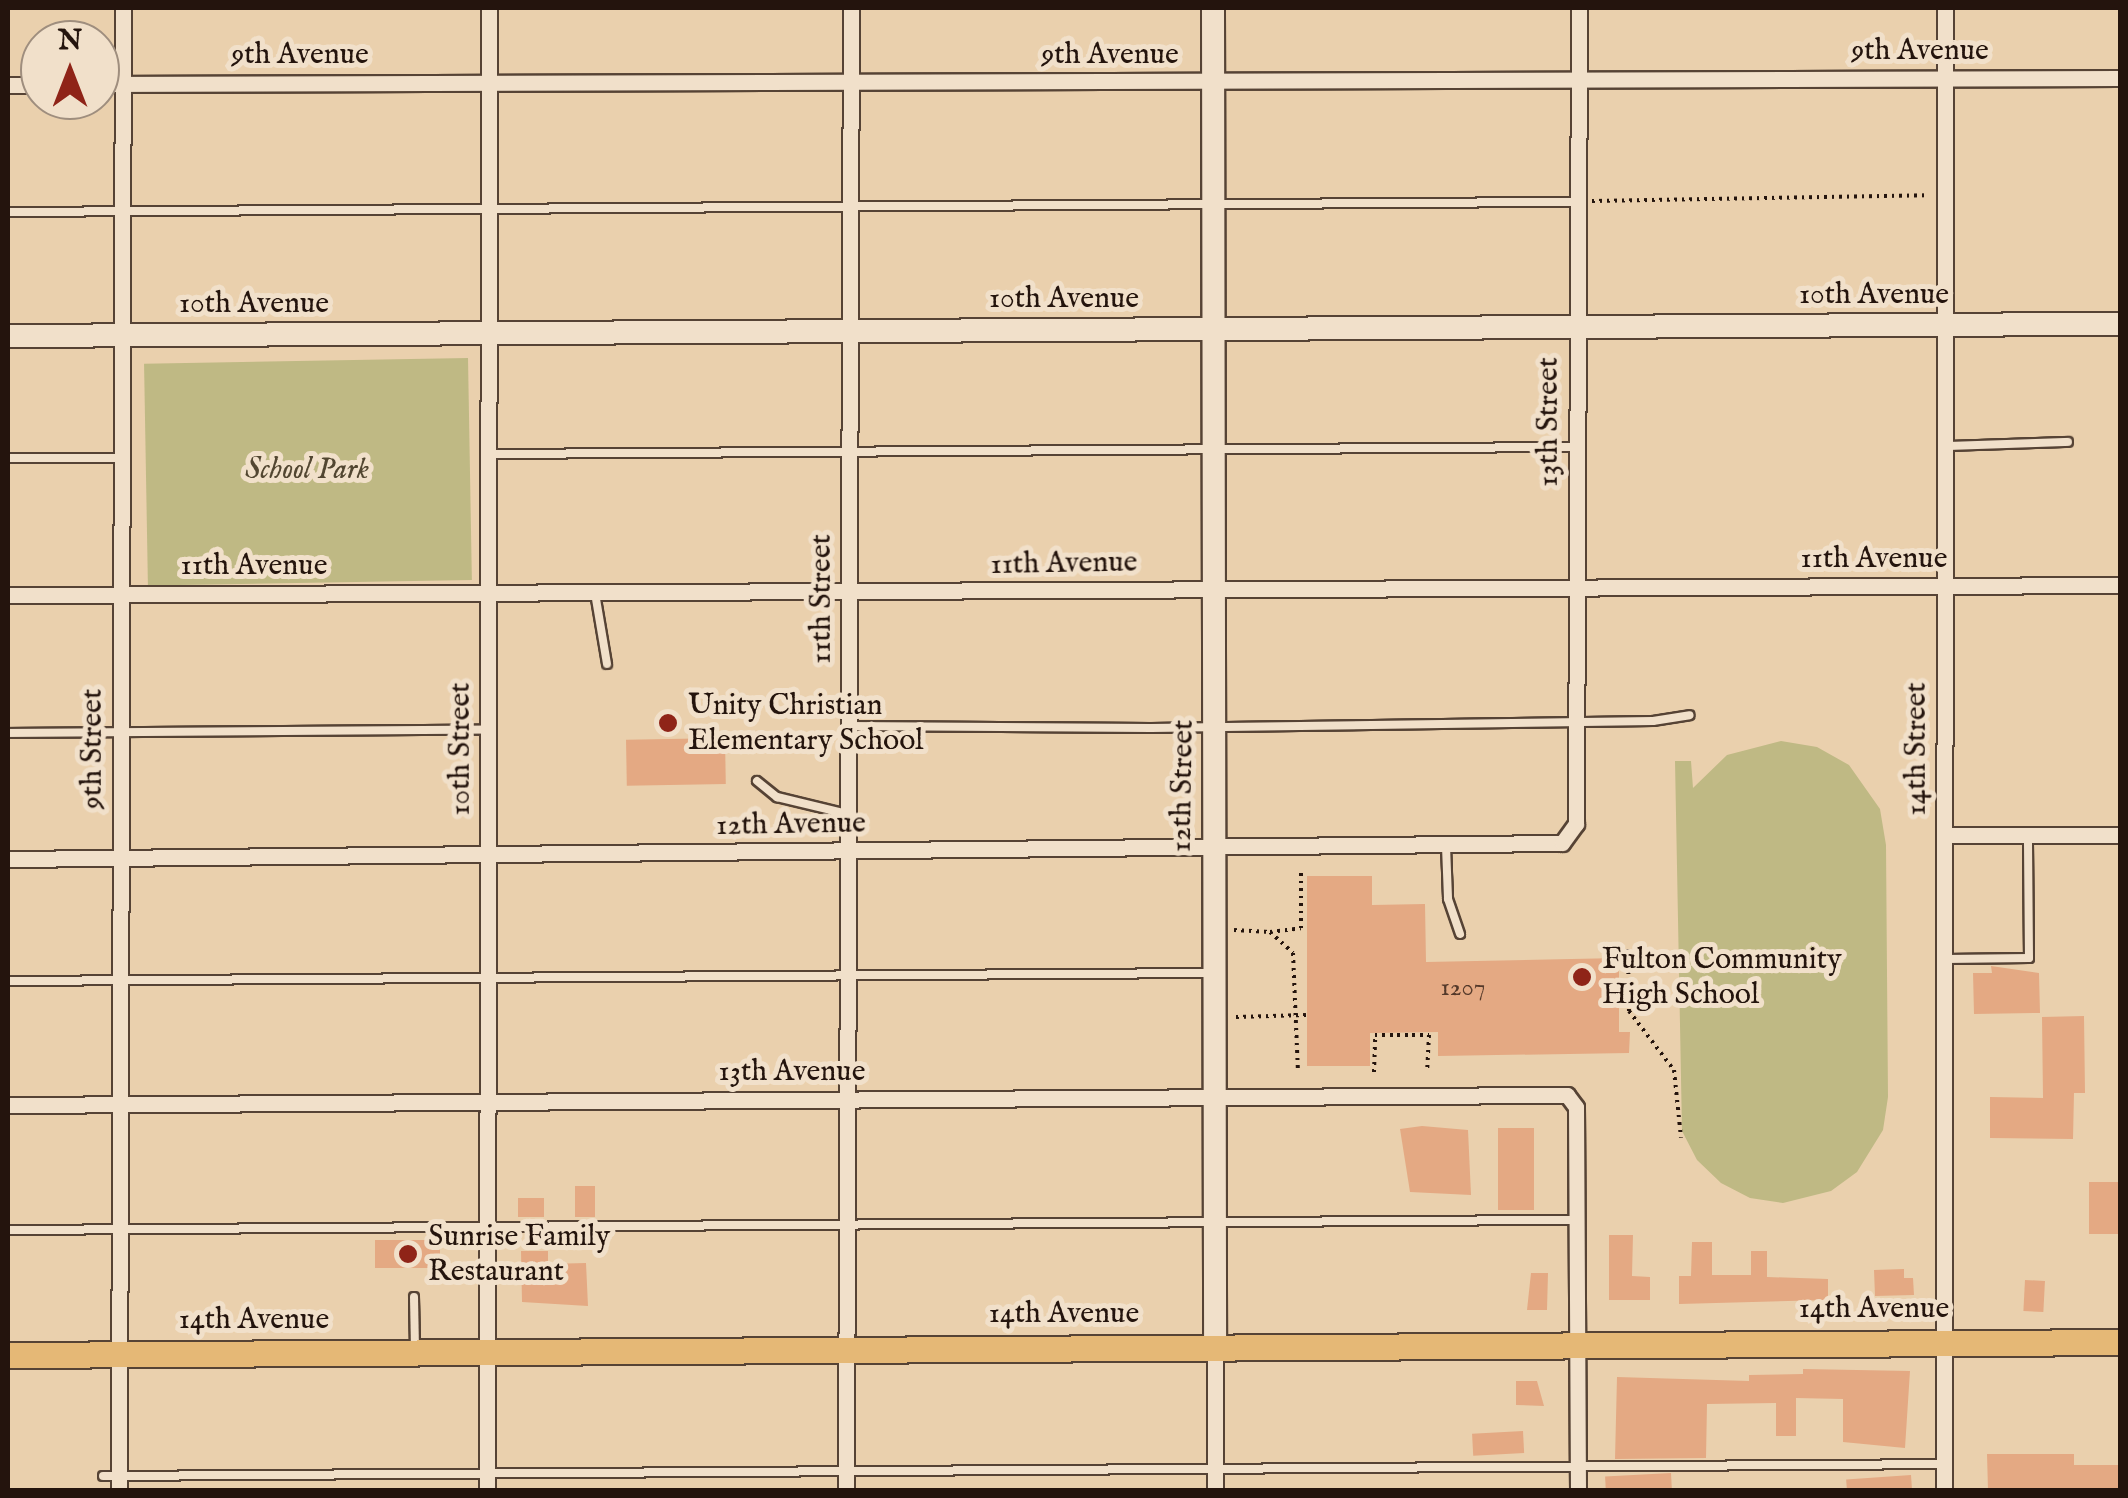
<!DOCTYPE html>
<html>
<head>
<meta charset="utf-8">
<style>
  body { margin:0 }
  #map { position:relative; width:2128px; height:1498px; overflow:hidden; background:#ead0ad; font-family:"IM FELL English",serif }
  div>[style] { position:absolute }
  .green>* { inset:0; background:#bfb984; transform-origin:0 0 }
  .building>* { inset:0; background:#e4a983; transform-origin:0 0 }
  .path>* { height:4px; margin-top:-2px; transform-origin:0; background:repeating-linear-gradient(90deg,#24140d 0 2.5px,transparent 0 7.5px) }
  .roads { filter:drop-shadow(2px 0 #564335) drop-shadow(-2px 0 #564335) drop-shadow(0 2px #564335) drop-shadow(0 -2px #564335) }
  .lane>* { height:8px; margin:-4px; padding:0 4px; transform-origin:4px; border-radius:4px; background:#f1e0ca }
  .street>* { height:15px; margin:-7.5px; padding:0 7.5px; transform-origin:7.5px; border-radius:7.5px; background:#f1e0ca }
  .secondary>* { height:22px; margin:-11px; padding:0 11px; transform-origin:11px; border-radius:11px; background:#f1e0ca }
  .primary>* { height:25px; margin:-12.5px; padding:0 12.5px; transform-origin:12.5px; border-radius:12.5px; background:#e5b876 }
  .dots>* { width:28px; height:28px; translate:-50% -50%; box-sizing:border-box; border:5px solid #f1e0ca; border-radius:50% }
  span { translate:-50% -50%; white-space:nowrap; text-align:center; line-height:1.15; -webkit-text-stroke:10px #f1e0ca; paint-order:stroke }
  .number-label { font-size:25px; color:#54392a }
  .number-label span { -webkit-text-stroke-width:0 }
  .street-label { font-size:30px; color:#24140d }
  .park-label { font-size:30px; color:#524631; font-style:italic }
  .poi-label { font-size:30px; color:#24140d }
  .left { translate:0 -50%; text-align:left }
  .frame { position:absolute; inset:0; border:10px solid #24140d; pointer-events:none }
  .north { position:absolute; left:20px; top:20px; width:100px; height:100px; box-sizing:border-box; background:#f1e0ca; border:2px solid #9f8e7e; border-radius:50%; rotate:0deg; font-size:28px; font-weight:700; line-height:40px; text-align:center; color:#24140d }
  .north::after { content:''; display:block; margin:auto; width:35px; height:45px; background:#8f2418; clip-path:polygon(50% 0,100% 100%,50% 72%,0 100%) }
</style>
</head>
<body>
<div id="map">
  <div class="green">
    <div style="left:468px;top:358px;width:222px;height:324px;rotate:89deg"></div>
    <div style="clip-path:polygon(1781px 741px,1817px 747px,1849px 765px,1880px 809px,1886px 845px,1888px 1097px,1883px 1130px,1857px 1172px,1831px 1191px,1783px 1203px,1750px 1198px,1721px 1183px,1697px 1160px,1682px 1131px,1675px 761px,1691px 761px,1693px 788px,1727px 755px)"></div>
  </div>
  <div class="building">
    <div style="left:725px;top:738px;width:46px;height:99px;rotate:89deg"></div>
    <div style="clip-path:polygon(1307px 876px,1372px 876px,1372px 905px,1425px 904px,1426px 962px,1619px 958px,1619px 1032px,1630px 1032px,1629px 1053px,1438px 1056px,1438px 1032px,1370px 1033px,1370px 1066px,1307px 1066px)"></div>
    <div style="clip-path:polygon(1991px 966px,2039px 973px,2040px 1013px,1974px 1014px,1973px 973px,1992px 973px)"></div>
    <div style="clip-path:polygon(2084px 1016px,2085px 1093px,2074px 1093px,2073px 1139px,1990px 1138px,1990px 1097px,2043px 1098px,2042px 1017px)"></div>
    <div style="clip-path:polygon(1422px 1126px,1468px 1130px,1471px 1195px,1410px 1192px,1400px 1129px)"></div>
    <div style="left:1498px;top:1128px;width:36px;height:82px"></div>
    <div style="left:2089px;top:1182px;width:31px;height:52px"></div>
    <div style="left:595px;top:1186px;width:31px;height:20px;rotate:90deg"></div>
    <div style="left:518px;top:1198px;width:26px;height:19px"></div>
    <div style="clip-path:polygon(1609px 1235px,1633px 1235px,1632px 1276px,1650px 1277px,1650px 1300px,1609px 1300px)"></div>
    <div style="left:375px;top:1240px;width:65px;height:28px"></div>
    <div style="clip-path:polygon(1692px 1242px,1712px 1242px,1712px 1275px,1751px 1275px,1751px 1251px,1767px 1251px,1767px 1277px,1828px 1279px,1828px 1300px,1679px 1304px,1679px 1276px,1691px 1276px)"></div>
    <div style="clip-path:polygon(521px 1251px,548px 1251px,548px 1264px,586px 1263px,588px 1306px,522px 1302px)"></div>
    <div style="clip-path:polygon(1904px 1269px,1904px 1278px,1913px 1278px,1914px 1295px,1875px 1296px,1874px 1270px)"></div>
    <div style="clip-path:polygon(1531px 1273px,1548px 1273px,1547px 1310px,1527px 1310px)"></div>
    <div style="left:2025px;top:1280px;width:20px;height:31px;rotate:3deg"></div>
    <div style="clip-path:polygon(1803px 1369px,1910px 1371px,1905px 1448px,1843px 1442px,1843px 1399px,1796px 1398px,1796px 1436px,1776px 1436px,1776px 1403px,1707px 1404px,1706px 1458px,1615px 1459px,1617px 1377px,1749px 1381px,1749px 1375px,1803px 1374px)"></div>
    <div style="clip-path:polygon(1516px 1381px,1537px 1381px,1544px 1406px,1516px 1405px)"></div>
    <div style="left:1523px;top:1431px;width:22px;height:51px;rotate:87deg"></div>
    <div style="clip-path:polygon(1987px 1454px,2074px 1454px,2074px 1465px,2118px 1465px,2118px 1490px,1988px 1490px)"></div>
    <div style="left:1671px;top:1473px;width:17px;height:66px;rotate:87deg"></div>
    <div style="left:1911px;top:1475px;width:15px;height:65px;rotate:86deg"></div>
  </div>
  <div class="path">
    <div style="left:1592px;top:201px;width:336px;rotate:-1deg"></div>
    <div style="left:1234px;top:930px;width:36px;rotate:3deg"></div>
    <div style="left:1270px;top:932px;width:31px;rotate:42deg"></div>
    <div style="left:1293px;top:953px;width:120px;rotate:87.6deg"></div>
    <div style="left:1270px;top:932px;width:31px;rotate:-7deg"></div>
    <div style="left:1301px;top:928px;width:56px;rotate:-90deg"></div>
    <div style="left:1628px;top:949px;width:62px;rotate:89.1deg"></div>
    <div style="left:1629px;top:1011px;width:74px;rotate:52.7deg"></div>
    <div style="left:1674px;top:1070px;width:68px;rotate:84.1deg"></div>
    <div style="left:1236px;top:1017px;width:70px;rotate:-1.6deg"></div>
    <div style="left:1374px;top:1072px;width:37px;rotate:-88deg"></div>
    <div style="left:1375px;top:1035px;width:54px"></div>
    <div style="left:1429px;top:1035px;width:36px;rotate:93deg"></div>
  </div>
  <div class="roads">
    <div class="lane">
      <div style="left:8px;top:212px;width:1569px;rotate:-0.37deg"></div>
      <div style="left:1945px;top:446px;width:123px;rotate:-1.9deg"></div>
      <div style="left:490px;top:454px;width:1086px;rotate:-0.37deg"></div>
      <div style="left:8px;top:458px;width:114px"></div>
      <div style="left:595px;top:593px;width:72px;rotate:80.4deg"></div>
      <div style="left:849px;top:726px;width:302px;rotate:0.4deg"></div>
      <div style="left:1151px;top:728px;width:502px;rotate:-0.8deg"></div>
      <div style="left:1653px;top:721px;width:37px;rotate:-9deg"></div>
      <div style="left:8px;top:733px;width:480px;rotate:-0.4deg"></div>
      <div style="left:757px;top:781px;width:26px;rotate:39deg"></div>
      <div style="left:777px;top:797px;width:73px;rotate:13.5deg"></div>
      <div style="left:1446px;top:846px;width:53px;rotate:87.8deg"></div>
      <div style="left:1448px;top:899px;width:37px;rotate:71deg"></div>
      <div style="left:1946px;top:959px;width:83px;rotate:-0.7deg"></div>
      <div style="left:2029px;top:958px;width:122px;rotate:-90.5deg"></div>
      <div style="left:8px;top:981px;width:1205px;rotate:-0.38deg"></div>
      <div style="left:8px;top:1230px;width:1565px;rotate:-0.37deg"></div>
      <div style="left:414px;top:1297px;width:51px;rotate:88.9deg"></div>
      <div style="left:103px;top:1476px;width:1840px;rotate:-0.37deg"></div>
    </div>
    <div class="street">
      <div style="left:100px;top:84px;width:2020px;rotate:-0.17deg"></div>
      <div style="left:8px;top:85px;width:32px"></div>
      <div style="left:8px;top:595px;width:2112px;rotate:-0.27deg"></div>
      <div style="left:1944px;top:835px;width:176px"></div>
      <div style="left:8px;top:859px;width:1554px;rotate:-0.59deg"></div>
      <div style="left:1562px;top:843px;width:24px;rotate:-54deg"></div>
      <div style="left:1576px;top:824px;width:816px;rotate:-89.79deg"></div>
      <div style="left:8px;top:1105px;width:1559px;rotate:-0.37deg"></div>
      <div style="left:1567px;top:1095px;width:15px;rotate:53deg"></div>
      <div style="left:1576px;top:1107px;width:383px;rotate:89.7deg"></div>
      <div style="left:119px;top:1490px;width:1482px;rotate:-89.85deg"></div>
      <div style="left:487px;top:1490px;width:1482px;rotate:-89.92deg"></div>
      <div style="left:846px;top:1490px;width:1482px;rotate:-89.81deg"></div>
      <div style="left:1215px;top:1490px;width:144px;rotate:-90deg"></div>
      <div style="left:1944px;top:1490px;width:1482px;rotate:-89.96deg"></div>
    </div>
    <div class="secondary">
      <div style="left:1213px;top:8px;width:1338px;rotate:89.91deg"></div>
      <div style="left:8px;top:336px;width:2112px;rotate:-0.33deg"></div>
    </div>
    <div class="primary">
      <div style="left:8px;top:1355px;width:2112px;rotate:-0.35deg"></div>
    </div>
  </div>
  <div class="dots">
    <div style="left:668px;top:723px;background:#8f2418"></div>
    <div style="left:1582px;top:977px;background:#8f2418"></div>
    <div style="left:408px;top:1254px;background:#8f2418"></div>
  </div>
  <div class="number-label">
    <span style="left:1463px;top:988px">1207</span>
  </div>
  <div class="street-label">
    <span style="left:1920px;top:51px">9th Avenue</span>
    <span style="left:300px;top:55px">9th Avenue</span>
    <span style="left:1110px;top:55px">9th Avenue</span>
    <span style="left:1874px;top:295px">10th Avenue</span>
    <span style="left:1064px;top:299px">10th Avenue</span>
    <span style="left:254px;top:304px">10th Avenue</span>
    <span style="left:1549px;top:422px;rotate:-90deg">13th Street</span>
    <span style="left:1874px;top:559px">11th Avenue</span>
    <span style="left:1064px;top:564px;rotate:-1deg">11th Avenue</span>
    <span style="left:254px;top:566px">11th Avenue</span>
    <span style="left:822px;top:599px;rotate:-90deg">11th Street</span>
    <span style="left:93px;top:749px;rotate:-90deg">9th Street</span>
    <span style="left:461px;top:749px;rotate:-90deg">10th Street</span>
    <span style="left:1917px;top:749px;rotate:-90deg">14th Street</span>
    <span style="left:1183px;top:786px;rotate:-89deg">12th Street</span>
    <span style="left:791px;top:825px;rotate:-1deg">12th Avenue</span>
    <span style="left:792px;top:1072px">13th Avenue</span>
    <span style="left:1874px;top:1309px">14th Avenue</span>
    <span style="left:1064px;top:1314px">14th Avenue</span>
    <span style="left:254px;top:1320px">14th Avenue</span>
  </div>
  <div class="park-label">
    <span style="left:307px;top:470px">School Park</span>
  </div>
  <div class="poi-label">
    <span class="left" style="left:688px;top:723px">Unity Christian<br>Elementary School</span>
    <span class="left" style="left:1602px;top:977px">Fulton Community<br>High School</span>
    <span class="left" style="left:428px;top:1254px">Sunrise Family<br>Restaurant</span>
  </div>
  <div class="frame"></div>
  <div class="north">N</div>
</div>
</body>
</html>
